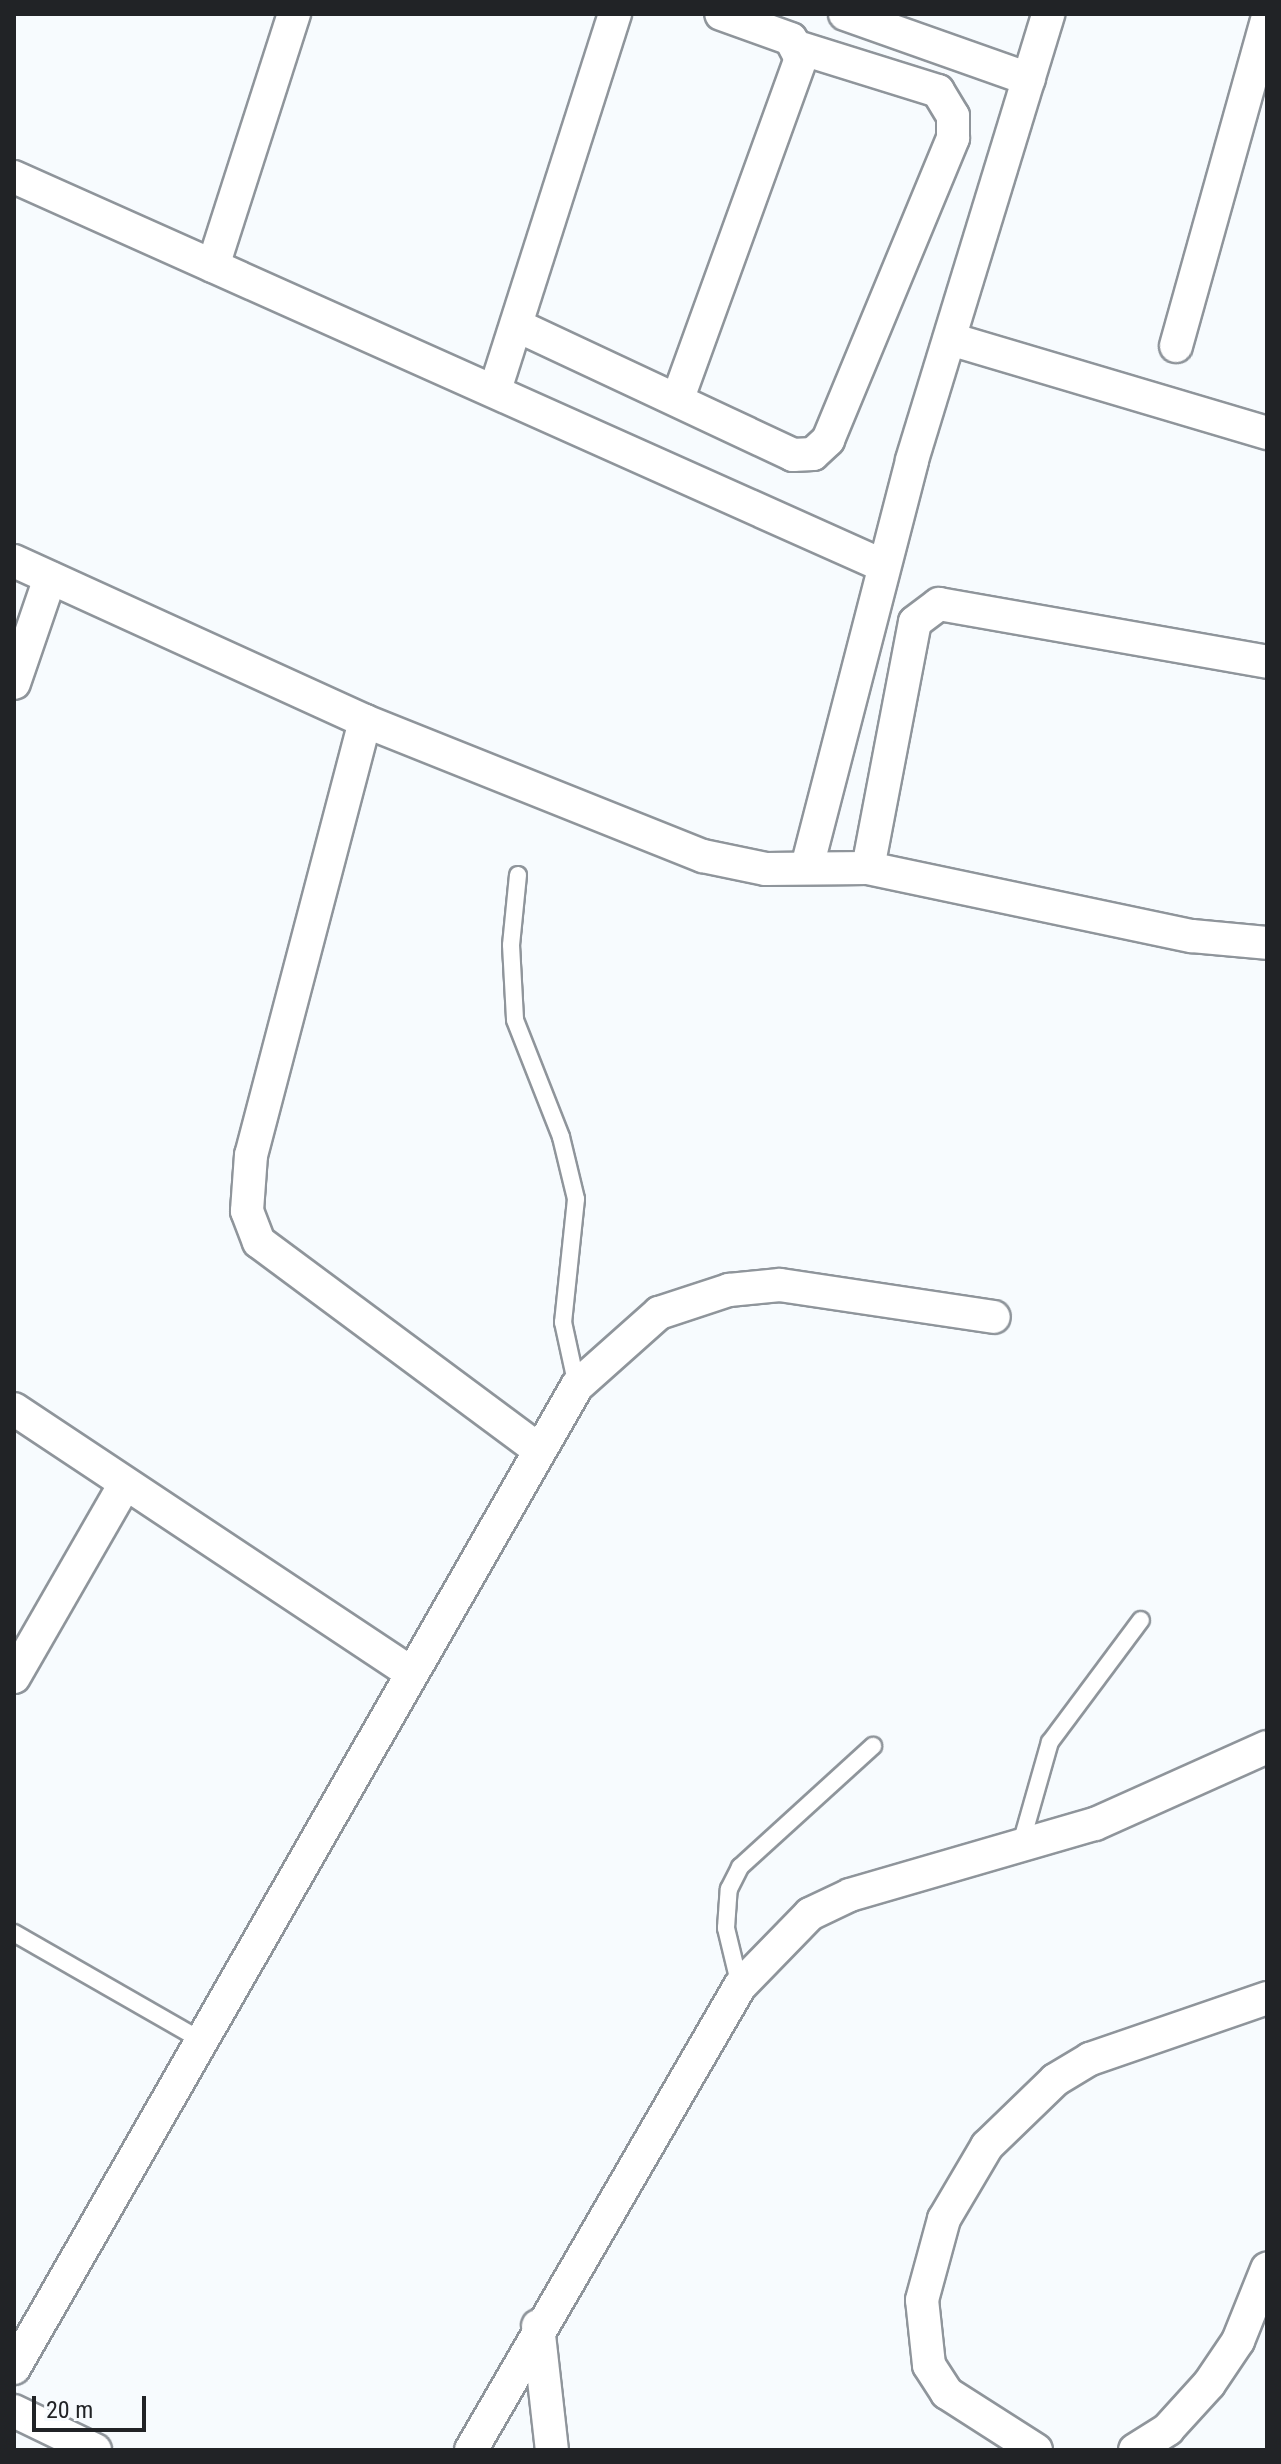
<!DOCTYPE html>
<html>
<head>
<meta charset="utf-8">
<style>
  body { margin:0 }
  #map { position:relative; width:1281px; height:2464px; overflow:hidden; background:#f7fbfe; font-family:"Roboto Condensed",sans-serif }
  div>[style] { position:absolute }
  .roads { filter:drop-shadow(2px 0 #8f959b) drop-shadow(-2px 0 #8f959b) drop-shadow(0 2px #8f959b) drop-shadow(0 -2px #8f959b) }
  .service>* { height:16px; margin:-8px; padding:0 8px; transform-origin:8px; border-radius:8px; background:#fff }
  .minor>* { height:32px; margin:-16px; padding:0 16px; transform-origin:16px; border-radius:16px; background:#fff }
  span { translate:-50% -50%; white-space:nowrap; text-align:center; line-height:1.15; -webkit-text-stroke:8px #f7fbfe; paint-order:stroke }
  .frame { position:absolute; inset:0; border:16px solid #212326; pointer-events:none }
  .scale { position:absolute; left:32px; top:2396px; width:114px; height:36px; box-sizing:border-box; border:4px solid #212326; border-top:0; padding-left:10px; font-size:24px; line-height:28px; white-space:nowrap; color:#212326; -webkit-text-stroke:6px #f7fbfe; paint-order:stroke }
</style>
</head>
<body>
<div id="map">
  <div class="roads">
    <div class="service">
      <div style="left:518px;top:875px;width:70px;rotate:95.7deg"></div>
      <div style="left:511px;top:945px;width:75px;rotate:86.9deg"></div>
      <div style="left:515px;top:1020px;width:126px;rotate:68.5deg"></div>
      <div style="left:561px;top:1137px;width:64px;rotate:76.4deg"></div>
      <div style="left:576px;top:1199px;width:124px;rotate:96deg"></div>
      <div style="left:563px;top:1322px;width:66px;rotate:77.7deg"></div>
      <div style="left:1020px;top:1847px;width:109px;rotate:-74.1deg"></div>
      <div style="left:1050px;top:1742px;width:152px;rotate:-53.3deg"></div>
      <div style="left:14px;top:1933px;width:215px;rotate:29.8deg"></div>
      <div style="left:740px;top:1986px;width:60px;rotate:-103.6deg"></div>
      <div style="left:726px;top:1928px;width:39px;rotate:-86deg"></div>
      <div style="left:729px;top:1889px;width:25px;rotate:-63deg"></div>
      <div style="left:740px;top:1867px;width:180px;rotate:-42.3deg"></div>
    </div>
    <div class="minor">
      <div style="left:845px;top:14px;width:195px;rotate:19.5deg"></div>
      <div style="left:14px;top:177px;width:953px;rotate:24.09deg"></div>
      <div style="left:213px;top:266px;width:265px;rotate:-72.2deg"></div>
      <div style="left:518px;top:326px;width:304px;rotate:25.1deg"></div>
      <div style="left:793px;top:455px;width:20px;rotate:-3deg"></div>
      <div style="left:813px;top:454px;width:21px;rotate:-43deg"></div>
      <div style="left:828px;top:440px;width:327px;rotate:-67.5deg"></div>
      <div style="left:953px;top:138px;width:22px;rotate:-90deg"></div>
      <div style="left:953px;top:116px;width:29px;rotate:-121deg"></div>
      <div style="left:938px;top:91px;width:145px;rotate:-162.7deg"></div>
      <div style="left:950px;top:339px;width:331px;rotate:16.5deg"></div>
      <div style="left:1176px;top:346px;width:338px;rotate:-74.4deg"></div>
      <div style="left:495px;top:390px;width:395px;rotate:-72.3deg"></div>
      <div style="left:678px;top:398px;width:361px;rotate:-70.1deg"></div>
      <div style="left:801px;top:59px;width:22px;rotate:-117deg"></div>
      <div style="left:791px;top:39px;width:74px;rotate:-160.3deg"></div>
      <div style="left:14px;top:561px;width:386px;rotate:24.5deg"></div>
      <div style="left:365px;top:721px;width:364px;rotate:21.8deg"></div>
      <div style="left:703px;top:856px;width:64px;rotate:11.7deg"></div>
      <div style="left:766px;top:869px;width:102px;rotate:-0.6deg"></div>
      <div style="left:868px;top:868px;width:331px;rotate:11.9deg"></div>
      <div style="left:1192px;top:936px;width:75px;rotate:5.3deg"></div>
      <div style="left:14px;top:683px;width:111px;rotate:-71.1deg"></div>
      <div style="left:365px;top:721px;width:449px;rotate:104.7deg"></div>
      <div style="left:251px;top:1155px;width:56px;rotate:94.1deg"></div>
      <div style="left:247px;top:1211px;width:33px;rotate:69deg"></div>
      <div style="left:259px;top:1242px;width:347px;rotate:36.6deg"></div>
      <div style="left:807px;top:867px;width:420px;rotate:-75.5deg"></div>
      <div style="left:912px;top:460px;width:466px;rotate:-73deg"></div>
      <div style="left:868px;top:868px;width:250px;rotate:-79.2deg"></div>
      <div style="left:915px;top:622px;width:30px;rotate:-37deg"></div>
      <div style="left:939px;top:604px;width:333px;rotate:10deg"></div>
      <div style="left:14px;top:1409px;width:473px;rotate:33.6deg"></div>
      <div style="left:14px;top:1677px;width:220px;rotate:-60.1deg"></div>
      <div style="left:538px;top:2326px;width:125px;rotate:83.6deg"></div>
      <div style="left:14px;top:2368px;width:1132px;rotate:-60.17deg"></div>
      <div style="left:577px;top:1386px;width:110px;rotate:-41.7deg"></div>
      <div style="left:659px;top:1313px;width:74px;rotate:-18.2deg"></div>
      <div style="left:729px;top:1290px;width:51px;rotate:-5.6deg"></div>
      <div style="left:780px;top:1285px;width:216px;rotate:8.5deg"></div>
      <div style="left:14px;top:2411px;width:90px;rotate:25.7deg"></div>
      <div style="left:471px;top:2450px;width:536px;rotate:-59.9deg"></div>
      <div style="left:740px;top:1986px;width:100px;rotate:-45.8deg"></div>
      <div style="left:810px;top:1914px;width:44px;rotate:-25.4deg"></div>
      <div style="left:850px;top:1895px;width:255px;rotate:-16.2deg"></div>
      <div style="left:1095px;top:1824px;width:188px;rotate:-24.1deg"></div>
      <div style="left:1036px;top:2450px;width:106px;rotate:-147.4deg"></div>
      <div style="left:947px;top:2393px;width:33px;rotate:-123deg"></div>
      <div style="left:929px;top:2365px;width:65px;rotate:-96.1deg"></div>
      <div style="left:922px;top:2300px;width:84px;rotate:-74.8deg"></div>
      <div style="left:944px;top:2219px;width:85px;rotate:-59.5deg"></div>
      <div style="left:987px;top:2146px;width:95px;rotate:-44.1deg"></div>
      <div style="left:1055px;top:2080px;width:41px;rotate:-31deg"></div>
      <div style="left:1090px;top:2059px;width:187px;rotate:-19deg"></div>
      <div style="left:1135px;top:2450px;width:39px;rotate:-32deg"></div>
      <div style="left:1168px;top:2429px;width:61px;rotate:-47.7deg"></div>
      <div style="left:1209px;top:2384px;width:52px;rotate:-56deg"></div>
      <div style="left:1238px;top:2341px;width:78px;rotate:-68.1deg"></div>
    </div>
  </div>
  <div class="frame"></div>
  <div class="scale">20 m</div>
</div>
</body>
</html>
